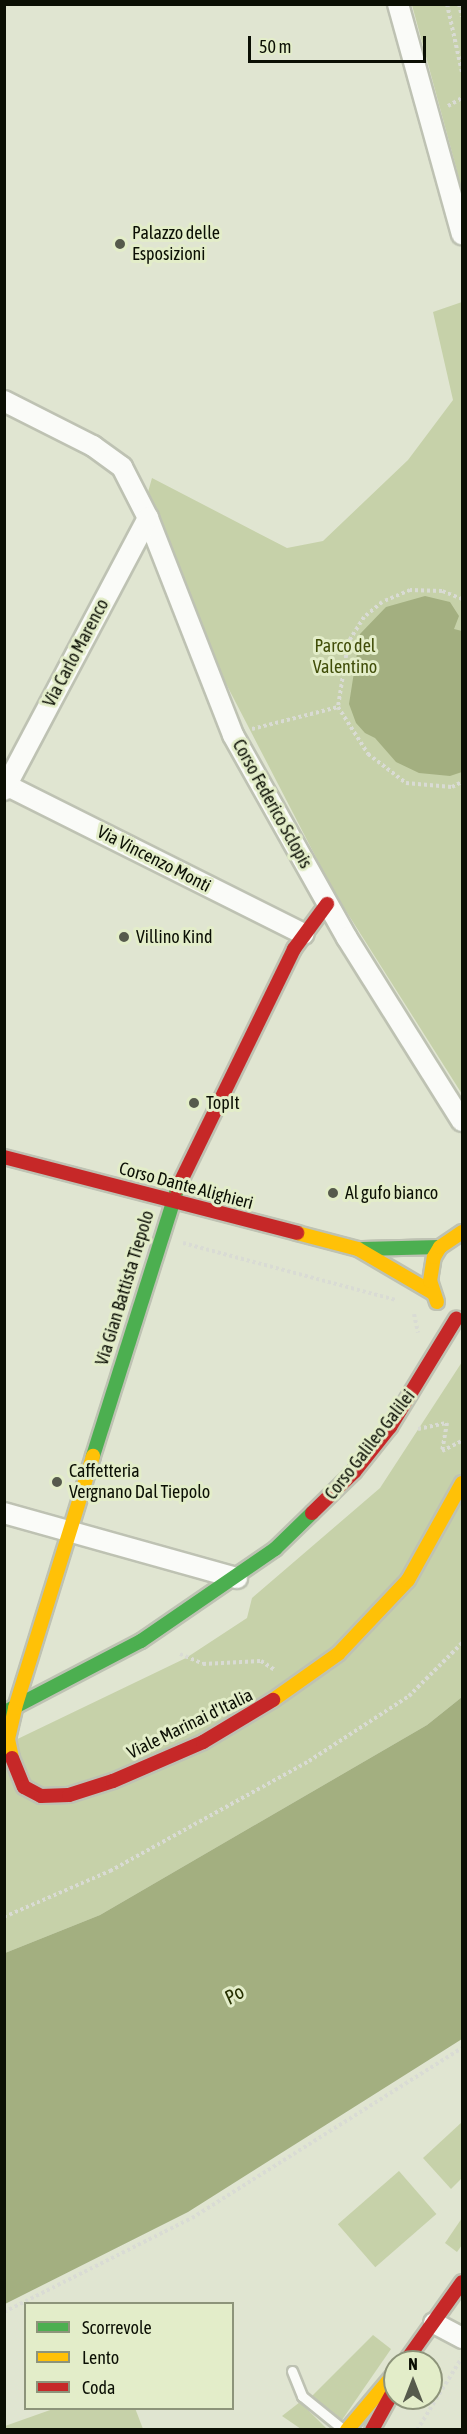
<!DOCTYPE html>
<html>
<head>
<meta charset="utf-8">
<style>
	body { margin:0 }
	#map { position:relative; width:467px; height:2434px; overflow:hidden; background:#e0e5d1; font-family:"Asap Condensed",sans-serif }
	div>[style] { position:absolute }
	.green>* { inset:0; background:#c6d1a9; transform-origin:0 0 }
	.water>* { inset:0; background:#a3af80 }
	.path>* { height:4px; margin-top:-2px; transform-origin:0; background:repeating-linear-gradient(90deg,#d9dbd4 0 3px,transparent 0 6px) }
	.roads { filter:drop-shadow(2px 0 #bec2b3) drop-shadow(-2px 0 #bec2b3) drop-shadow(0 2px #bec2b3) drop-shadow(0 -2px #bec2b3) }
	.lane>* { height:9px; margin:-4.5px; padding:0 4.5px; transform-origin:4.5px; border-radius:4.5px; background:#fafbf8 }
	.street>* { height:20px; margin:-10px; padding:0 10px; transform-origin:10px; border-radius:10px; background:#fafbf8 }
	.fast>* { height:14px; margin:-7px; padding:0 7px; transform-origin:7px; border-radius:7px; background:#4caf50 }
	.slow>* { height:14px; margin:-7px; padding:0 7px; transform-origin:7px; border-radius:7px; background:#ffc107 }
	.jam>* { height:14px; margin:-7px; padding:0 7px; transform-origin:7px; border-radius:7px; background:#c62828 }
	.dots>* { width:16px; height:16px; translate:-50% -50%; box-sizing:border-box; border:3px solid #e3edc9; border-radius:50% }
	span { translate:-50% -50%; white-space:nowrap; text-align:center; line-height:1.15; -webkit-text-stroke:6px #e3edc9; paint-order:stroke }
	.poi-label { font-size:18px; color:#0b0f04 }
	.left { translate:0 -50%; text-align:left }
	.park-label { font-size:18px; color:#404d08 }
	.street-label { font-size:18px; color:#0b0f04 }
	.water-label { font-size:20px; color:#263001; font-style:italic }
	.frame { position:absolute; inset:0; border:6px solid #0b0f04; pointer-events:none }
	.legend { position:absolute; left:24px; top:2302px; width:210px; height:108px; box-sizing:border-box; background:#e3edc9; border:2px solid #8d947a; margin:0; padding:8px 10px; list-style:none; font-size:18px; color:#0b0f04 }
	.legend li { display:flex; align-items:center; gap:12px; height:30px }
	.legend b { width:30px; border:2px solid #8d947a }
	.north { position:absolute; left:383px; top:2350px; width:60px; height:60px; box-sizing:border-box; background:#e3edc9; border:2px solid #8d947a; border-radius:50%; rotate:0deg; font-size:16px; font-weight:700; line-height:24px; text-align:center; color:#0b0f04 }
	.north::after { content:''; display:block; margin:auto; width:21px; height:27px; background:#565a4c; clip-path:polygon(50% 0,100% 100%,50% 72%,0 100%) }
	.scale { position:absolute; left:248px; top:36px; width:178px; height:27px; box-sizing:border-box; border:3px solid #0b0f04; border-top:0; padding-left:8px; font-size:18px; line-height:21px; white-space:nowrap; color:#0b0f04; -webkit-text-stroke:4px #e3edc9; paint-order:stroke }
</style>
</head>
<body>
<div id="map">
	<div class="green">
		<i style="clip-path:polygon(412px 5px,462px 5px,462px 195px,456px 167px)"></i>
		<i style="clip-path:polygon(462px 302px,462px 1094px,334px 892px,221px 674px,146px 499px,152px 478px,287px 548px,323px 541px,408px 460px,453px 400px,433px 312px)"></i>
		<i style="clip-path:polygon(462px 1362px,462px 1697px,427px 1725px,100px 1915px,5px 1953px,5px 1745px,186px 1658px,247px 1618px,252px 1598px,380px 1488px)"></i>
		<i style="clip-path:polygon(462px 2122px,462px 2178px,451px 2189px,423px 2158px)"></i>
		<i style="left:399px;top:2171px;width:57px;height:81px;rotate:49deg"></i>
		<i style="clip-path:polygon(462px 2218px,462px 2245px,457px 2252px,445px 2243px)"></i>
		<i style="clip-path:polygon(373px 2335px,391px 2349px,342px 2420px,312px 2396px)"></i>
		<i style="clip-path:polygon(300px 2402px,327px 2429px,301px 2429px,282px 2416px)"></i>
		<i style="clip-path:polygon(135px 2408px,143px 2429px,5px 2429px,5px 2426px,53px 2409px)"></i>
	</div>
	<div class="water">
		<i style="clip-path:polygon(425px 596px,450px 602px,459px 616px,454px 629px,462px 631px,462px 772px,450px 776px,419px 773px,396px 762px,375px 738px,365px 733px,356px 723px,349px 704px,360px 634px,386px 607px)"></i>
		<i style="clip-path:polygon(462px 1697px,462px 2039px,188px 2212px,5px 2304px,5px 1953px,100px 1915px,427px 1725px)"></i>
	</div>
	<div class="path">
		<i style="left:447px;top:4px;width:70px;rotate:77.6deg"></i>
		<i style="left:459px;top:4px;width:13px;rotate:77deg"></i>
		<i style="left:448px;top:106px;width:16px;rotate:-30deg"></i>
		<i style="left:462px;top:599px;width:22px;rotate:-158deg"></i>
		<i style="left:442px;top:591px;width:32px;rotate:-178deg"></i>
		<i style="left:410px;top:590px;width:30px;rotate:157deg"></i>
		<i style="left:382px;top:602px;width:23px;rotate:140deg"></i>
		<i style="left:364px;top:617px;width:31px;rotate:122deg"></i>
		<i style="left:348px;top:643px;width:65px;rotate:98.9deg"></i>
		<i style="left:338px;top:707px;width:56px;rotate:57.4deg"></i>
		<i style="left:368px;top:754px;width:48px;rotate:37.3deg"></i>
		<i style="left:406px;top:783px;width:46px;rotate:5deg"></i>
		<i style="left:452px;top:787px;width:11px;rotate:-27deg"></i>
		<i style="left:252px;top:729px;width:89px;rotate:-14.3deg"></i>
		<i style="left:183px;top:1243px;width:220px;rotate:15deg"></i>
		<i style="left:414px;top:1314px;width:19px;rotate:78deg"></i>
		<i style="left:418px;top:1429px;width:30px;rotate:-12deg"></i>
		<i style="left:447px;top:1423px;width:28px;rotate:100deg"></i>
		<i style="left:442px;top:1451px;width:22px;rotate:-27deg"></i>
		<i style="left:180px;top:1654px;width:25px;rotate:23deg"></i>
		<i style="left:203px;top:1664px;width:58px;rotate:-3deg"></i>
		<i style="left:261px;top:1661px;width:17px;rotate:33deg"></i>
		<i style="left:4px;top:1917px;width:116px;rotate:-23.5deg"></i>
		<i style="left:110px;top:1871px;width:227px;rotate:-28.9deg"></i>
		<i style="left:309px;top:1761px;width:119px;rotate:-33deg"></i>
		<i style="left:409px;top:1696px;width:75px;rotate:-45deg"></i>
		<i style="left:4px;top:2312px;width:210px;rotate:-26.6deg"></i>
		<i style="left:192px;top:2218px;width:319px;rotate:-32.2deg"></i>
		<i style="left:417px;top:2430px;width:84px;rotate:-58.2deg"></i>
	</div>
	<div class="roads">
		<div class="lane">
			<i style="left:292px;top:2371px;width:27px;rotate:68deg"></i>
			<i style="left:302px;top:2396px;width:54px;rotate:39deg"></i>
		</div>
		<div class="street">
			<i style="left:398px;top:4px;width:239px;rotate:74.5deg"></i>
			<i style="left:4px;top:401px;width:100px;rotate:26.8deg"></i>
			<i style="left:93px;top:446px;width:36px;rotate:36deg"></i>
			<i style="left:122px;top:467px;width:57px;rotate:63deg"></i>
			<i style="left:148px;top:518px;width:233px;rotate:68.6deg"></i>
			<i style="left:233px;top:735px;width:233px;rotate:60.7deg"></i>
			<i style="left:347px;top:938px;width:216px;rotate:57.9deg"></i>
			<i style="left:4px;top:784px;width:335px;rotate:26.6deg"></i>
			<i style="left:4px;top:790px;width:308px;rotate:-62.1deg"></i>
			<i style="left:4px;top:1513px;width:242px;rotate:15.6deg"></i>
			<i style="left:434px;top:2323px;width:32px;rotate:28deg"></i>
		</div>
		<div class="fast">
			<i style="left:363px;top:1249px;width:77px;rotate:-1.5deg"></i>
			<i style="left:93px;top:1456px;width:280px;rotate:-72.5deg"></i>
			<i style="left:5px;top:1712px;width:153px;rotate:-27.6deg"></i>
			<i style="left:141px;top:1641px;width:163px;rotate:-34.5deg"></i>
			<i style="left:275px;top:1549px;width:52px;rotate:-44.2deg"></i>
		</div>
		<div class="slow">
			<i style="left:297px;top:1233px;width:63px;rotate:14.7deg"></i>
			<i style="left:358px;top:1249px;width:87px;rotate:30.4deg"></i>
			<i style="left:437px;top:1302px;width:22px;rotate:-108deg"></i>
			<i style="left:430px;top:1281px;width:24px;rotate:-81deg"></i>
			<i style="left:434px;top:1257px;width:12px;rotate:-59deg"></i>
			<i style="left:440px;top:1247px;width:27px;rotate:-34deg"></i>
			<i style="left:273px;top:1700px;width:80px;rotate:-35.3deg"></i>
			<i style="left:338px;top:1654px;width:102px;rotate:-46.6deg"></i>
			<i style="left:408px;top:1580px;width:111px;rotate:-60.9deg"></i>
			<i style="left:12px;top:1758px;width:19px;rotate:-102deg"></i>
			<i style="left:8px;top:1739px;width:32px;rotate:-77deg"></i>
			<i style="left:15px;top:1708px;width:264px;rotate:-72.8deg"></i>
			<i style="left:347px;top:2430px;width:75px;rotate:-49.9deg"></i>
		</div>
		<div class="jam">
			<i style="left:4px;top:1157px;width:303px;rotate:14.5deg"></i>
			<i style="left:177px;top:1189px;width:267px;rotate:-64deg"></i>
			<i style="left:294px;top:949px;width:56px;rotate:-53.7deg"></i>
			<i style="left:312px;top:1513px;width:59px;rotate:-44.3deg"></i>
			<i style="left:354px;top:1472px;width:58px;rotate:-51.3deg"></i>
			<i style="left:390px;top:1427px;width:127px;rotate:-58.6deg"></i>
			<i style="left:12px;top:1758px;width:31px;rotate:68deg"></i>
			<i style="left:24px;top:1787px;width:19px;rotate:28deg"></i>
			<i style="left:41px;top:1796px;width:28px;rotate:-2deg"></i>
			<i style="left:69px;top:1795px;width:46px;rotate:-17.7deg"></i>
			<i style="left:113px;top:1781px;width:98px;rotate:-23.4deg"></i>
			<i style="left:203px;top:1742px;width:82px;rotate:-31deg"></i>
			<i style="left:405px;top:2362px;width:98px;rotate:-54.5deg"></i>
			<i style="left:372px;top:2430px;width:48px;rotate:-61.3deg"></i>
		</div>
	</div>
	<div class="dots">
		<i style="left:120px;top:244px;background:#565a4c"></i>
		<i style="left:124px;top:937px;background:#565a4c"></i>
		<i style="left:194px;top:1103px;background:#565a4c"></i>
		<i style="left:333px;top:1193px;background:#565a4c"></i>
		<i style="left:57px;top:1482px;background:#565a4c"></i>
	</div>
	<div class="poi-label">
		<span class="left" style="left:132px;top:244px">Palazzo delle<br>Esposizioni</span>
		<span class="left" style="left:136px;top:937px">Villino Kind</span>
		<span class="left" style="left:206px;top:1103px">TopIt</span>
		<span class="left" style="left:345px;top:1193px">Al gufo bianco</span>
		<span class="left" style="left:69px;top:1482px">Caffetteria<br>Vergnano Dal Tiepolo</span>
	</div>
	<div class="park-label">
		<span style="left:345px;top:657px">Parco del<br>Valentino</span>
	</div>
	<div class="street-label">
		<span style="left:76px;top:653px;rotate:-62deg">Via Carlo Marenco</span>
		<span style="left:272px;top:804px;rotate:61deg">Corso Federico Sclopis</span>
		<span style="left:154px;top:859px;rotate:27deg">Via Vincenzo Monti</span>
		<span style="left:186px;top:1186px;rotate:15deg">Corso Dante Alighieri</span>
		<span style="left:125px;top:1288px;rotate:-73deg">Via Gian Battista Tiepolo</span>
		<span style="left:370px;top:1445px;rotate:-52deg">Corso Galileo Galilei</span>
		<span style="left:190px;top:1724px;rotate:-26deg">Viale Marinai d'Italia</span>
	</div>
	<div class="water-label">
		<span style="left:234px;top:1994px;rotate:-30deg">Po</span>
	</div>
	<div class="frame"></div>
	<ul class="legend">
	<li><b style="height:8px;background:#4caf50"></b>Scorrevole</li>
	<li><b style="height:8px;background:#ffc107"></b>Lento</li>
	<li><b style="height:8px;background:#c62828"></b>Coda</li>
	</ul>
	<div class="north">N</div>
	<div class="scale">50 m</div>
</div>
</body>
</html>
